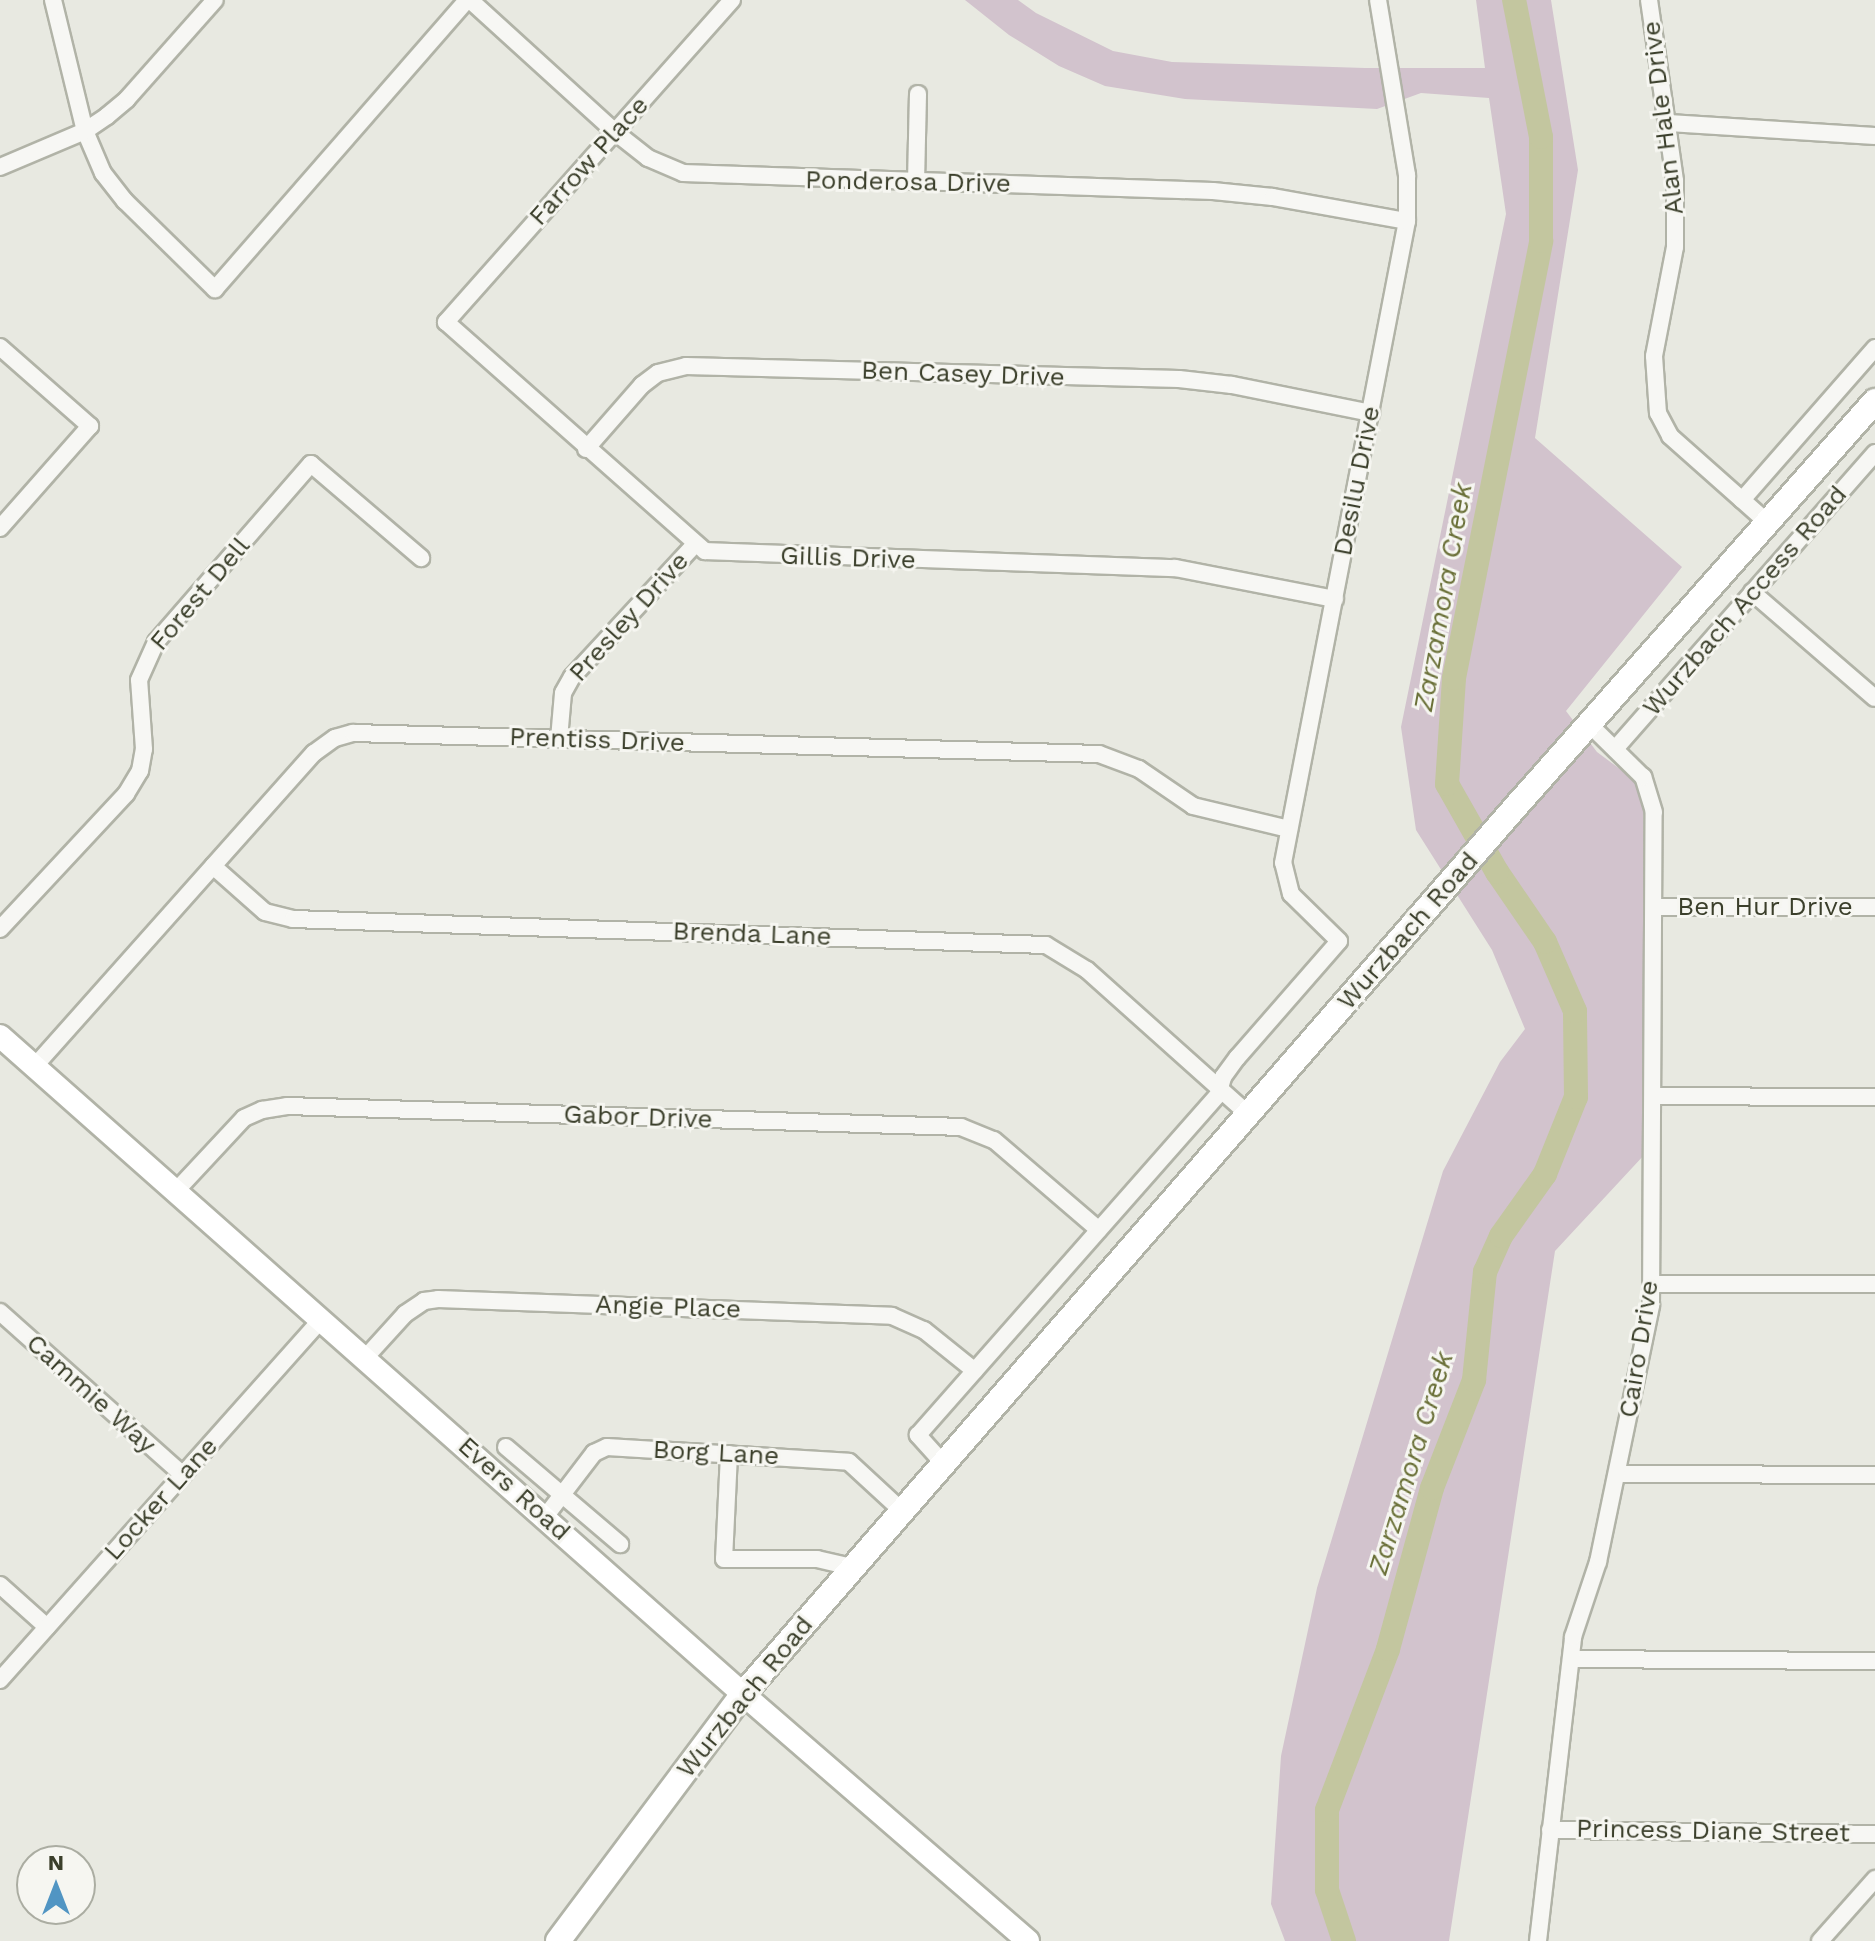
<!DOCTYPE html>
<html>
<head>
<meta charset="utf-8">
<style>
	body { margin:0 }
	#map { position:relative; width:1875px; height:1941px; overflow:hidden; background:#e8e9e1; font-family:"Work Sans",sans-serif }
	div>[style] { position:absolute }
	.green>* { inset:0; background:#d2c3cd }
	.river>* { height:24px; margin:-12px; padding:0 12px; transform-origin:12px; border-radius:12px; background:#c3c69f }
	.roads { filter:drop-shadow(2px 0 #b1b3a7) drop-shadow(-2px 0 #b1b3a7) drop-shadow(0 2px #b1b3a7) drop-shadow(0 -2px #b1b3a7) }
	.minor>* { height:16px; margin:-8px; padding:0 8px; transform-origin:8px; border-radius:8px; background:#f7f7f4 }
	.secondary>* { height:22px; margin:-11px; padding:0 11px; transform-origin:11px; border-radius:11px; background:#fff }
	.primary>* { height:24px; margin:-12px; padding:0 12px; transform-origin:12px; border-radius:12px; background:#fff }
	span { translate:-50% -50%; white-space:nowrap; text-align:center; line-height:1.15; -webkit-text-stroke:6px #f6f6f1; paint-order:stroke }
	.street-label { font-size:26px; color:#3b3f2b }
	.water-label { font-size:28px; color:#6a7038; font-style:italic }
	.north { position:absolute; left:16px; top:1845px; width:80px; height:80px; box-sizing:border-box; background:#f6f6f1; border:2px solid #abada2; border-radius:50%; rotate:0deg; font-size:22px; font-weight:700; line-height:32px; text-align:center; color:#3b3f2b }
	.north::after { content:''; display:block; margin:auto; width:28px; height:36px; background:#5195c3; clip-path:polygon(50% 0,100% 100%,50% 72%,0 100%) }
</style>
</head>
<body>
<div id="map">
	<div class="green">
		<i style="clip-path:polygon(965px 0,1018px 0,1036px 13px,1113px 51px,1172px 62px,1365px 68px,1485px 68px,1476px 0,1551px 0,1578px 170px,1535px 438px,1682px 567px,1566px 711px,1597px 752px,1632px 778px,1643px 803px,1645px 1154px,1555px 1251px,1449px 1941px,1285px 1941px,1271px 1904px,1281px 1756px,1317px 1588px,1443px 1171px,1500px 1062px,1525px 1029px,1492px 950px,1416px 830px,1401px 727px,1506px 214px,1489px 98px,1421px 93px,1377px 109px,1185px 99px,1105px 86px,1059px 66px,1009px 35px)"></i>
	</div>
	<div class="river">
		<i style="left:1344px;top:1941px;width:54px;rotate:-108.4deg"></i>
		<i style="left:1327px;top:1890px;width:80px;rotate:-90deg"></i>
		<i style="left:1327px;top:1810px;width:172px;rotate:-69.2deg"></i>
		<i style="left:1388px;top:1649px;width:167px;rotate:-74.7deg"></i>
		<i style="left:1432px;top:1488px;width:116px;rotate:-68.7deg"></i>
		<i style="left:1474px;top:1380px;width:109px;rotate:-84.2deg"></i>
		<i style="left:1485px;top:1272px;width:39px;rotate:-66deg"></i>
		<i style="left:1501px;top:1236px;width:76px;rotate:-54.6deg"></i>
		<i style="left:1545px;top:1174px;width:83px;rotate:-68.1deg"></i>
		<i style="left:1576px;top:1097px;width:86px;rotate:-90.7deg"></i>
		<i style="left:1575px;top:1011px;width:75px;rotate:-113.5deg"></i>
		<i style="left:1545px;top:942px;width:85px;rotate:-124.4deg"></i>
		<i style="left:1497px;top:872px;width:101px;rotate:-119.6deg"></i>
		<i style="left:1447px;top:784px;width:106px;rotate:-86.2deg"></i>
		<i style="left:1454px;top:678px;width:446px;rotate:-78.7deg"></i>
		<i style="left:1541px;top:241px;width:104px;rotate:-90deg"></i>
		<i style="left:1541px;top:137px;width:140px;rotate:-101.1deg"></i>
	</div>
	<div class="roads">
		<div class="minor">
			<i style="left:53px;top:0;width:135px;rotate:76.3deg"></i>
			<i style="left:85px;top:131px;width:46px;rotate:66.8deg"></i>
			<i style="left:103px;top:173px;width:36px;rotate:52deg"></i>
			<i style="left:125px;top:201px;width:126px;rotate:44.4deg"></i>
			<i style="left:215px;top:289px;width:383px;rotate:-48.9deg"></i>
			<i style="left:470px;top:0;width:196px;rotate:42.3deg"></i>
			<i style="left:615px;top:132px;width:42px;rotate:38.2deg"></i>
			<i style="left:648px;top:158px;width:38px;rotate:23deg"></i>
			<i style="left:683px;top:173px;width:530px;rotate:1.95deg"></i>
			<i style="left:1213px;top:191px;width:60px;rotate:5.7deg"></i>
			<i style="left:1273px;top:197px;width:136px;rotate:10.2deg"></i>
			<i style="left:732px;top:0;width:431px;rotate:131.6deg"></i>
			<i style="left:446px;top:322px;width:346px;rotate:41.5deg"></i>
			<i style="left:705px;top:551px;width:470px;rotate:2.1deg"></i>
			<i style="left:1175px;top:568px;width:163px;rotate:11deg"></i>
			<i style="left:1649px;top:0;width:183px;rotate:81.8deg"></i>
			<i style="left:1675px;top:181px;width:66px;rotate:90deg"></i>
			<i style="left:1675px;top:247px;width:111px;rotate:100.9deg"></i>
			<i style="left:1654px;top:356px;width:57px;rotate:86deg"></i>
			<i style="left:1658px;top:413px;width:26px;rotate:62deg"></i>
			<i style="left:1670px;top:436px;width:130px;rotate:41.6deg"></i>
			<i style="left:1669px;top:123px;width:206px;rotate:3.6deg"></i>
			<i style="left:0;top:167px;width:92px;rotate:-23deg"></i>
			<i style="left:85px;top:131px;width:27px;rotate:-34deg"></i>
			<i style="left:107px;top:116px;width:26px;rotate:-40deg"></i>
			<i style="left:127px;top:99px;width:132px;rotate:-48.4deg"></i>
			<i style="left:916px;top:182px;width:88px;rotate:-88.7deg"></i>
			<i style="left:0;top:347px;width:120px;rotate:41.3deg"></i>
			<i style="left:90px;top:426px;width:136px;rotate:131.4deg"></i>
			<i style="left:586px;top:449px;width:85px;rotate:-48.8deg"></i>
			<i style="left:642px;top:385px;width:20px;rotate:-37deg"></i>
			<i style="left:658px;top:373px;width:29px;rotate:-14deg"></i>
			<i style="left:686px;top:366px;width:493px;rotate:1.5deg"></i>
			<i style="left:1179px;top:379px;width:53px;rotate:6.5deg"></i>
			<i style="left:1232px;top:385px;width:142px;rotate:11.4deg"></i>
			<i style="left:1742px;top:500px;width:202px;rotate:-48.8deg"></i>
			<i style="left:1752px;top:592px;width:162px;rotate:40.8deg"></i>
			<i style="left:559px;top:739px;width:46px;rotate:-85deg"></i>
			<i style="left:563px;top:693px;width:18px;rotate:-61deg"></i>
			<i style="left:572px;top:677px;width:181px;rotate:-47.2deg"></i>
			<i style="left:1615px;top:749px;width:394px;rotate:-48.7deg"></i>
			<i style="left:213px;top:866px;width:69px;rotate:41.5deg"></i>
			<i style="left:265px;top:912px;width:29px;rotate:14deg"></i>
			<i style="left:293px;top:919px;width:753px;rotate:1.98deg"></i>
			<i style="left:1046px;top:945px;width:48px;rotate:31.4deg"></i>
			<i style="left:1087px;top:970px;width:216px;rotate:41.8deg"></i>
			<i style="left:1655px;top:907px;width:220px"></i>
			<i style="left:0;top:929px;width:185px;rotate:-47deg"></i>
			<i style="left:126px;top:794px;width:27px;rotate:-59deg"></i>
			<i style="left:140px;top:771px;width:22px;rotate:-80deg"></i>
			<i style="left:144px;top:749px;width:69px;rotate:-94.1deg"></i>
			<i style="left:139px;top:680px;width:42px;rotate:-65.9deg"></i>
			<i style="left:156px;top:642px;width:236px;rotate:-49deg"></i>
			<i style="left:311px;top:464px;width:145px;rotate:40.5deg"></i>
			<i style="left:34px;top:1067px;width:421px;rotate:-48.3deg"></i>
			<i style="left:314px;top:753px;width:26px;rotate:-36deg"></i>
			<i style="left:335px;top:738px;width:19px;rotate:-16deg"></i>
			<i style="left:353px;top:733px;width:746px;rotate:1.61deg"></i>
			<i style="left:1099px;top:754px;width:43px;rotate:20.6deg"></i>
			<i style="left:1139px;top:769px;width:65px;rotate:34.4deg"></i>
			<i style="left:1193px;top:806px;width:99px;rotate:13.5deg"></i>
			<i style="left:1653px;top:1096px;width:222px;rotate:0.3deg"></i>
			<i style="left:175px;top:1192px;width:101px;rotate:-47deg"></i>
			<i style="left:244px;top:1118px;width:20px;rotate:-24deg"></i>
			<i style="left:262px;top:1110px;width:25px;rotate:-9deg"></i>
			<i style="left:287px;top:1106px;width:674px;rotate:1.78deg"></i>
			<i style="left:961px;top:1127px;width:35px;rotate:22deg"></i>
			<i style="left:994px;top:1140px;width:138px;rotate:40.6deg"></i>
			<i style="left:1651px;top:1284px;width:224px"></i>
			<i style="left:0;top:1312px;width:245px;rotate:41.7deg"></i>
			<i style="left:366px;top:1357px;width:58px;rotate:-47.8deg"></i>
			<i style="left:405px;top:1314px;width:23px;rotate:-34deg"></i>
			<i style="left:424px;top:1301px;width:14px;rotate:-8deg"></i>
			<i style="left:438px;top:1299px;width:454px;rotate:2.1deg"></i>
			<i style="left:892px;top:1316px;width:35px;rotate:24deg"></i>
			<i style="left:924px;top:1330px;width:65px;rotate:38.8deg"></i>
			<i style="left:506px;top:1447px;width:150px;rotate:40.4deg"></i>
			<i style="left:729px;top:1454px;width:105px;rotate:92.7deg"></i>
			<i style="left:724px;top:1559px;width:93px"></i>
			<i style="left:817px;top:1559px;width:36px;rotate:13deg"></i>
			<i style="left:943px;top:1463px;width:38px;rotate:-132deg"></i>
			<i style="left:918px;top:1435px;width:453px;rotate:-48.6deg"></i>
			<i style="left:1218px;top:1095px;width:19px;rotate:-74deg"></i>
			<i style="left:1223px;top:1077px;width:24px;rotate:-54deg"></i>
			<i style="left:1237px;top:1058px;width:155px;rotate:-48.9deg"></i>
			<i style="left:1339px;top:941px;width:67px;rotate:-135.6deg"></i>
			<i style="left:1291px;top:894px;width:32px;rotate:-104deg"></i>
			<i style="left:1283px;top:863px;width:654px;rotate:-79.07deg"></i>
			<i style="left:1407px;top:221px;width:46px;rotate:-90deg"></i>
			<i style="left:1407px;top:175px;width:177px;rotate:-99.4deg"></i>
			<i style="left:1617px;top:1474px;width:258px;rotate:0.2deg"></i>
			<i style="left:545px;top:1517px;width:81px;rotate:-52.6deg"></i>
			<i style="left:594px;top:1453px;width:14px;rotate:-25deg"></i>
			<i style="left:607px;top:1447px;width:242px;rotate:3.5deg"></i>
			<i style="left:849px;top:1462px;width:71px;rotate:42.7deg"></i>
			<i style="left:0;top:1585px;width:63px;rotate:41.8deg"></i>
			<i style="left:1571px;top:1659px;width:304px;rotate:0.4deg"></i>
			<i style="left:0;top:1680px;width:484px;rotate:-48.3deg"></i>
			<i style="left:1550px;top:1830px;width:325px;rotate:0.7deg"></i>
			<i style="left:1538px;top:1941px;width:306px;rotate:-83.4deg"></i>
			<i style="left:1573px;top:1637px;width:79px;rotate:-71.6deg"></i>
			<i style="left:1598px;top:1562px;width:262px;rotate:-78.3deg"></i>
			<i style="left:1651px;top:1305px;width:493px;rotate:-89.7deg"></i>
			<i style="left:1654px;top:812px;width:37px;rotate:-107deg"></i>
			<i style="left:1643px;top:777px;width:76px;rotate:-135.5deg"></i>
			<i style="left:1820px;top:1941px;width:83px;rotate:-48.4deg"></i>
		</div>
		<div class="secondary">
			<i style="left:0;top:1036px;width:992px;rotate:41.53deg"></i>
			<i style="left:743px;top:1694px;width:377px;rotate:40.9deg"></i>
		</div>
		<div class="primary">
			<i style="left:558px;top:1941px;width:309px;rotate:-53.2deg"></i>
			<i style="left:743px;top:1694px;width:1182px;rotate:-48.95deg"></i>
			<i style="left:1519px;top:803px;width:537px;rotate:-48.47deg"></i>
		</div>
	</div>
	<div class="street-label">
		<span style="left:1663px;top:118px;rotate:-97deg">Alan Hale Drive</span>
		<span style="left:589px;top:161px;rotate:-48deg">Farrow Place</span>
		<span style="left:908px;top:182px;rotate:1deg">Ponderosa Drive</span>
		<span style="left:963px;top:374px;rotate:2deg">Ben Casey Drive</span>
		<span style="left:1357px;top:481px;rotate:-79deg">Desilu Drive</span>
		<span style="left:848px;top:558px;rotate:2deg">Gillis Drive</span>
		<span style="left:200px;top:594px;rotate:-50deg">Forest Dell</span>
		<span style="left:1745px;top:601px;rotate:-49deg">Wurzbach Access Road</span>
		<span style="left:629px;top:617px;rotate:-48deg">Presley Drive</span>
		<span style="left:597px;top:740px;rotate:2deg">Prentiss Drive</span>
		<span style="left:1765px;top:907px">Ben Hur Drive</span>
		<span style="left:1408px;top:931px;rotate:-49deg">Wurzbach Road</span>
		<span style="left:752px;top:934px;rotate:2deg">Brenda Lane</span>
		<span style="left:638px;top:1117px;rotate:2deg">Gabor Drive</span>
		<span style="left:668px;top:1307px;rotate:2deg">Angie Place</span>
		<span style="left:1639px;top:1349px;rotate:-81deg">Cairo Drive</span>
		<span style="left:91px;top:1394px;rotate:42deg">Cammie Way</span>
		<span style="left:716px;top:1453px;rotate:3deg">Borg Lane</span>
		<span style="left:514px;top:1489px;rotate:42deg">Evers Road</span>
		<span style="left:161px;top:1499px;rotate:-48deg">Locker Lane</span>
		<span style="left:745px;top:1697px;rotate:-51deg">Wurzbach Road</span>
		<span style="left:1713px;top:1831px;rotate:1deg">Princess Diane Street</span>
	</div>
	<div class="water-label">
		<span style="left:1443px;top:597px;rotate:-80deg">Zarzamora Creek</span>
		<span style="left:1411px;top:1463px;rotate:-73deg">Zarzamora Creek</span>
	</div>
	<div class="north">N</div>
</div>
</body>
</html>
